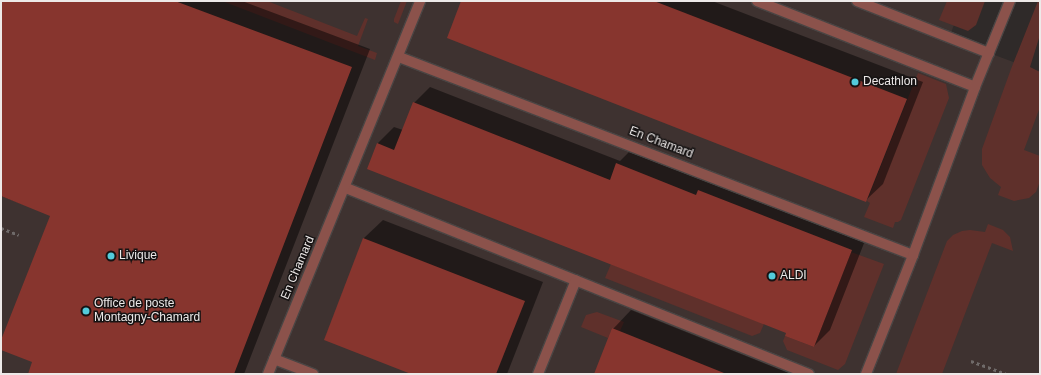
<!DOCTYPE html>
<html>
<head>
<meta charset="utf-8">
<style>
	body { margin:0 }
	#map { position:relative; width:1041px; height:375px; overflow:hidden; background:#2f2a29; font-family:Arial,sans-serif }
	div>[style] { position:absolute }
	.built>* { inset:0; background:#3e3230 }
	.green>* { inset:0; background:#5f302b }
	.shadow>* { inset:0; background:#0007 }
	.building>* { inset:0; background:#87352e }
	.path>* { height:2.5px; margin-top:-1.25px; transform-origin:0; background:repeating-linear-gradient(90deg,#6f6a69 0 3px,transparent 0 6px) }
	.roads { filter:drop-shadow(1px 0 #4a4544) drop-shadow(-1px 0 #4a4544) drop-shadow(0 1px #4a4544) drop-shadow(0 -1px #4a4544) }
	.service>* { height:10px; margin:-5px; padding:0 5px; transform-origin:5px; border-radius:5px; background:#8b524b }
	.minor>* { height:10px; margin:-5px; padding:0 5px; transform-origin:5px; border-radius:5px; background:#8b524b }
	.dots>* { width:11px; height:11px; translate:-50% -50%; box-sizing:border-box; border:2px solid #161313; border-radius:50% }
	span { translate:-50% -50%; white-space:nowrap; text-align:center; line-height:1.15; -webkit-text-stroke:3px #161313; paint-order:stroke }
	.poi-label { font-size:12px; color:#ede9e8 }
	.left { translate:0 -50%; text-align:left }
	.street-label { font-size:12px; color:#ede9e8 }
	.frame { position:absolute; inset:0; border:2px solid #ede9e8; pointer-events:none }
</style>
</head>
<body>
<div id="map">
	<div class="built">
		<i style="clip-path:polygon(1px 1px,963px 1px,949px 38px,1040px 72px,1040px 374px,1px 374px)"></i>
	</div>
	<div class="green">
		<i style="clip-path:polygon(222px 1px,267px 1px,357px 36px,365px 18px,368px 19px,358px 46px,377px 53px,375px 60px)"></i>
		<i style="clip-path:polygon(401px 1px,407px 1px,398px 24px,394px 22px,394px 19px)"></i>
		<i style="clip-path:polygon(947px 1px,985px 1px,976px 25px,968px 31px,939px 20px)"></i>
		<i style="clip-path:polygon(1038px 1px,1040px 1px,1040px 35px,1030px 67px,1040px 72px,1040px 107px,1024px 150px,1040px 156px,1040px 181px,1036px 192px,1029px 198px,1014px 201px,998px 195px,1001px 187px,990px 178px,982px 165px,982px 149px,1011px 69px)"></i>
		<i style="clip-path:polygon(918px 73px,946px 84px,949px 98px,901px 220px,898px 222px,895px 222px,893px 228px,864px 217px,870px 203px,867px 201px)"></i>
		<i style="clip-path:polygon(988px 224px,1003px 230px,1010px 237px,1013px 251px,992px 243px,942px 374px,896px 374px,947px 241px,953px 235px,962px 231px,970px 230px,985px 232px)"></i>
		<i style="clip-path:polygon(851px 252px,884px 264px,845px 364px,838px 370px,787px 350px,783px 341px,785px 336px,814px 347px)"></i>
		<i style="clip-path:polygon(611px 264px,764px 324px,760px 333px,752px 336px,605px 278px)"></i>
		<i style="clip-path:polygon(597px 312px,624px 322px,620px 331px,612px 328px,608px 338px,581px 327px,586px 315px)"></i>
	</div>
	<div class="shadow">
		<i style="clip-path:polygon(1px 1px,242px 1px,370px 49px,244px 374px,29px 374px,34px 362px,1px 349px,1px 343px,51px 215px,1px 196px)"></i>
		<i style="clip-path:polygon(462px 1px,712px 1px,923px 82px,883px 184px,866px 200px)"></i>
		<i style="clip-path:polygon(430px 87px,620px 161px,634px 147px,868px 233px,830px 330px,814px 346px,788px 332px,369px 168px,378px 143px,394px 127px,403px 130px,414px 103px)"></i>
		<i style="clip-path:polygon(383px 220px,543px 282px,507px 374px,414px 374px,325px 339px,364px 238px)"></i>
		<i style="clip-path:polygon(631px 310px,791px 374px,595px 374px,613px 329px)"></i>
	</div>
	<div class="building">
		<i style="clip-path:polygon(1px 1px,175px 1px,352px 67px,234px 374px,28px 374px,32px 362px,1px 350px,1px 340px,50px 216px,1px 196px)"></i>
		<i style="clip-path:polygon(461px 1px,654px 1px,907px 99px,866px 202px,447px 38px)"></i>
		<i style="clip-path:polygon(413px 102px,610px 180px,616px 163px,696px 195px,698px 190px,852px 250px,814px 347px,785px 336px,786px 333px,367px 169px,377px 143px,394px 150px)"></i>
		<i style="clip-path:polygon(363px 238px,525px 301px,496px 374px,411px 374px,324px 340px)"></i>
		<i style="clip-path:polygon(612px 328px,724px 373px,724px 374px,594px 374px)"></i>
	</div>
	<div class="path">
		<i style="left:1px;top:228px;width:19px;rotate:21deg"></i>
		<i style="left:971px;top:361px;width:37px;rotate:20deg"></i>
	</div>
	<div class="roads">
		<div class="service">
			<i style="left:757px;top:1px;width:234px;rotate:21.5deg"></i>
			<i style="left:857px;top:1px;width:142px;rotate:21.5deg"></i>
			<i style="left:399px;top:57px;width:551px;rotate:21.07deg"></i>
			<i style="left:346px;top:188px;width:499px;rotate:21.9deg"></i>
			<i style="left:274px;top:359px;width:42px;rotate:21deg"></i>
			<i style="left:268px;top:374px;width:403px;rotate:-67.8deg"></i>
			<i style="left:538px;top:374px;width:101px;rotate:-68deg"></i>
		</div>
		<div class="minor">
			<i style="left:866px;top:374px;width:128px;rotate:-68.4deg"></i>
			<i style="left:913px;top:255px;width:179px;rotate:-69.7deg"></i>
			<i style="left:975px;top:87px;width:93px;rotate:-67.9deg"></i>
		</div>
	</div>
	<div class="dots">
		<i style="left:855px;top:82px;background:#53cbdb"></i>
		<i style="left:111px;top:256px;background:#53cbdb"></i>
		<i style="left:772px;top:276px;background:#53cbdb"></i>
		<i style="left:86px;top:311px;background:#53cbdb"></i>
	</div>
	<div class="poi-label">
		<span class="left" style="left:863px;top:82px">Decathlon</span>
		<span class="left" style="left:119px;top:256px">Livique</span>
		<span class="left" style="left:780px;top:276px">ALDI</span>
		<span class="left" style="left:94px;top:311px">Office de poste<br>Montagny-Chamard</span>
	</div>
	<div class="street-label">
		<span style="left:661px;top:143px;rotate:21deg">En Chamard</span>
		<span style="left:298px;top:268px;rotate:-67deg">En Chamard</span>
	</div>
	<div class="frame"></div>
</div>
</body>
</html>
